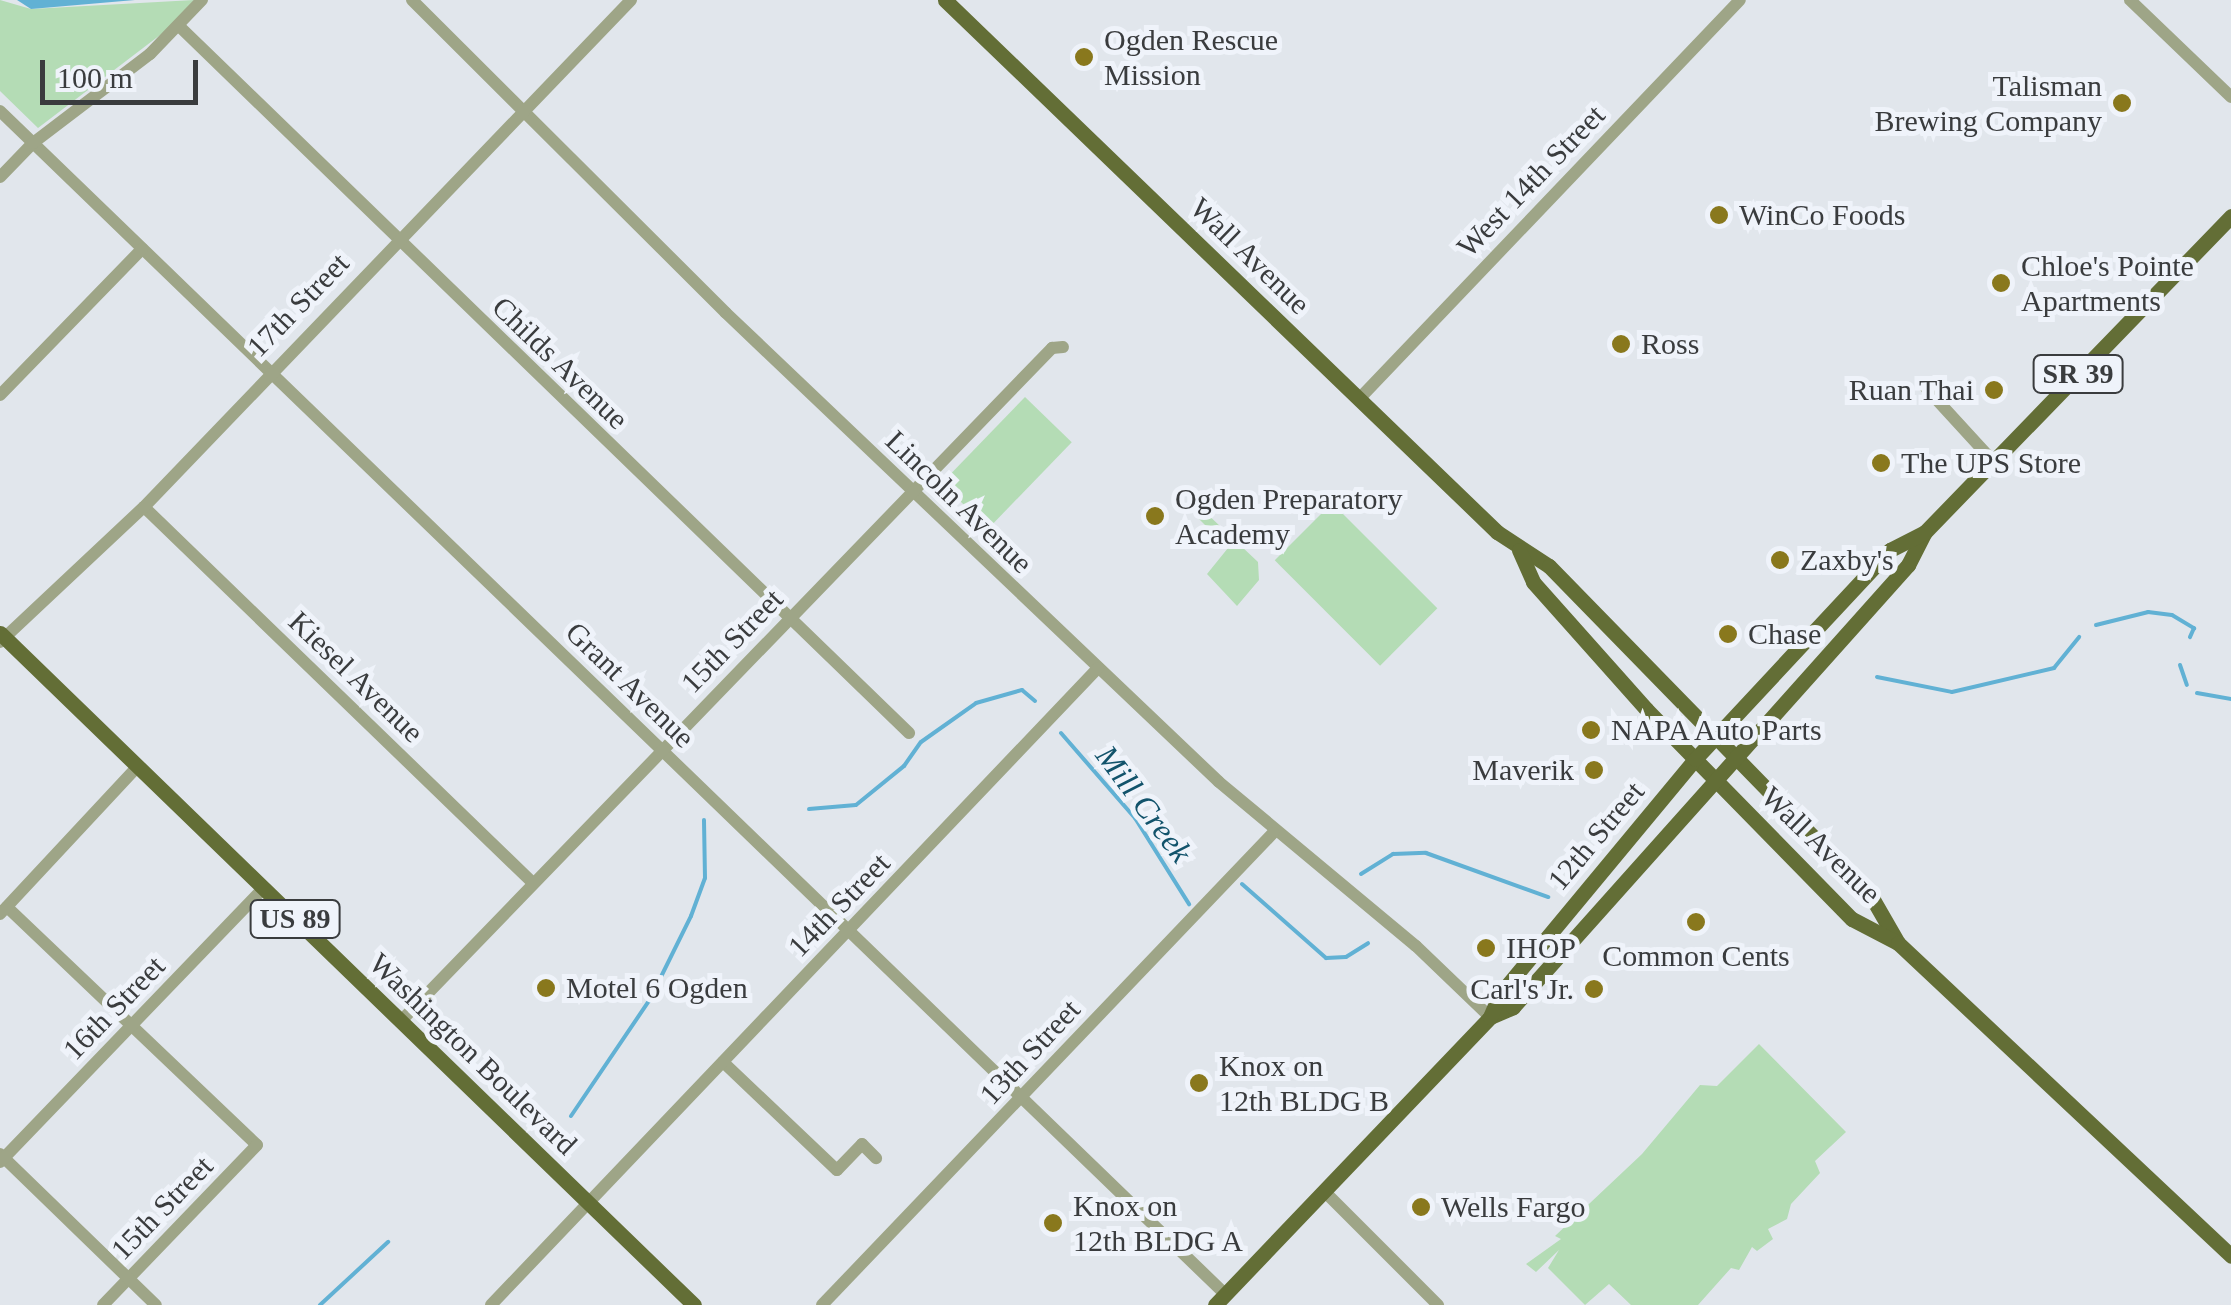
<!DOCTYPE html>
<html>
<head>
<meta charset="utf-8">
<style>
	body { margin:0 }
	#map { position:relative; width:2231px; height:1305px; overflow:hidden; background:#e1e6ec; font-family:Georgia,serif }
	div>[style] { position:absolute }
	.green>* { inset:0; background:#b4dcb5; transform-origin:0 0 }
	.water>* { inset:0; background:#61b1d4 }
	.stream>* { height:4px; margin:-2px; padding:0 2px; transform-origin:2px; border-radius:2px; background:#61b1d4 }
	.minor>* { height:12px; margin:-6px; padding:0 6px; transform-origin:6px; border-radius:6px; background:#9ea587 }
	.major>* { height:15px; margin:-7.5px; padding:0 7.5px; transform-origin:7.5px; border-radius:7.5px; background:#636e36 }
	.dots>* { width:28px; height:28px; translate:-50% -50%; box-sizing:border-box; border:5px solid #eff3fa; border-radius:50% }
	span { translate:-50% -50%; white-space:nowrap; text-align:center; line-height:1.15; -webkit-text-stroke:10px #eff3fa; paint-order:stroke }
	.shield-label span { padding:2px 8px; background:#eff3fa; border:2px solid; border-radius:8px; -webkit-text-stroke-width:0 }
	.shield-label { font-size:28px; color:#3a3c3e; font-weight:700 }
	.poi-label { font-size:30px; color:#3a3c3e }
	.left { translate:0 -50%; text-align:left }
	.right { translate:-100% -50%; text-align:right }
	.street-label { font-size:30px; color:#3a3c3e }
	.water-label { font-size:32px; color:#12536b; font-style:italic }
	.scale { position:absolute; left:40px; top:60px; width:158px; height:45px; box-sizing:border-box; border:5px solid #3a3c3e; border-top:0; padding-left:12px; font-size:30px; line-height:35px; white-space:nowrap; color:#3a3c3e; -webkit-text-stroke:8px #eff3fa; paint-order:stroke }
</style>
</head>
<body>
<div id="map">
	<div class="green">
		<i style="clip-path:polygon(0 0,31px 9px,194px 0,168px 29px,38px 128px,0 91px)"></i>
		<i style="left:1025px;top:397px;width:65px;height:120px;rotate:44deg"></i>
		<i style="left:1332px;top:503px;width:149px;height:81px;rotate:45deg"></i>
		<i style="clip-path:polygon(1203px 510px,1258px 562px,1259px 580px,1237px 606px,1207px 574px,1228px 548px,1197px 517px)"></i>
		<i style="clip-path:polygon(1759px 1044px,1846px 1132px,1815px 1161px,1820px 1173px,1791px 1204px,1787px 1219px,1768px 1229px,1773px 1239px,1757px 1251px,1752px 1247px,1739px 1270px,1731px 1268px,1698px 1305px,1631px 1305px,1609px 1284px,1585px 1305px,1548px 1268px,1559px 1250px,1536px 1272px,1526px 1264px,1561px 1239px,1555px 1236px,1642px 1154px,1700px 1085px,1717px 1086px)"></i>
	</div>
	<div class="water">
		<i style="clip-path:polygon(17px 0,135px 0,31px 9px)"></i>
	</div>
	<div class="stream">
		<i style="left:2096px;top:625px;width:54px;rotate:-14deg"></i>
		<i style="left:2148px;top:612px;width:24px;rotate:7deg"></i>
		<i style="left:2172px;top:615px;width:26px;rotate:31deg"></i>
		<i style="left:2194px;top:628px;width:10px;rotate:114deg"></i>
		<i style="left:2180px;top:665px;width:21px;rotate:71deg"></i>
		<i style="left:1877px;top:677px;width:76px;rotate:11.3deg"></i>
		<i style="left:1952px;top:692px;width:105px;rotate:-13.2deg"></i>
		<i style="left:2054px;top:668px;width:40px;rotate:-51deg"></i>
		<i style="left:2197px;top:693px;width:35px;rotate:10deg"></i>
		<i style="left:1061px;top:733px;width:113px;rotate:49deg"></i>
		<i style="left:1135px;top:818px;width:102px;rotate:57.9deg"></i>
		<i style="left:809px;top:809px;width:47px;rotate:-4.9deg"></i>
		<i style="left:856px;top:805px;width:62px;rotate:-39.1deg"></i>
		<i style="left:904px;top:766px;width:29px;rotate:-55deg"></i>
		<i style="left:921px;top:742px;width:67px;rotate:-35.3deg"></i>
		<i style="left:976px;top:703px;width:48px;rotate:-15.8deg"></i>
		<i style="left:1022px;top:690px;width:17px;rotate:40deg"></i>
		<i style="left:1361px;top:874px;width:38px;rotate:-32deg"></i>
		<i style="left:1393px;top:854px;width:33px;rotate:-2deg"></i>
		<i style="left:1426px;top:853px;width:130px;rotate:19.8deg"></i>
		<i style="left:1242px;top:884px;width:112px;rotate:41.4deg"></i>
		<i style="left:1326px;top:958px;width:20px;rotate:-3deg"></i>
		<i style="left:1346px;top:957px;width:26px;rotate:-32deg"></i>
		<i style="left:571px;top:1116px;width:139px;rotate:-55.9deg"></i>
		<i style="left:649px;top:1001px;width:95px;rotate:-63.7deg"></i>
		<i style="left:691px;top:916px;width:40px;rotate:-69.8deg"></i>
		<i style="left:705px;top:878px;width:58px;rotate:-91deg"></i>
		<i style="left:320px;top:1305px;width:93px;rotate:-42.8deg"></i>
	</div>
	<div class="minor">
		<i style="left:412px;top:0;width:443px;rotate:44.9deg"></i>
		<i style="left:726px;top:313px;width:680px;rotate:43.57deg"></i>
		<i style="left:1219px;top:782px;width:256px;rotate:39.8deg"></i>
		<i style="left:1416px;top:946px;width:103px;rotate:43.8deg"></i>
		<i style="left:2130px;top:0;width:140px;rotate:43.8deg"></i>
		<i style="left:180px;top:27px;width:1015px;rotate:44.08deg"></i>
		<i style="left:0;top:111px;width:1704px;rotate:44deg"></i>
		<i style="left:0;top:177px;width:47px;rotate:-45.9deg"></i>
		<i style="left:33px;top:143px;width:147px;rotate:-37.3deg"></i>
		<i style="left:150px;top:54px;width:75px;rotate:-46.1deg"></i>
		<i style="left:1926px;top:388px;width:99px;rotate:47.5deg"></i>
		<i style="left:0;top:395px;width:204px;rotate:-45.8deg"></i>
		<i style="left:1360px;top:398px;width:550px;rotate:-46.33deg"></i>
		<i style="left:144px;top:507px;width:541px;rotate:44.03deg"></i>
		<i style="left:0;top:642px;width:197px;rotate:-43.2deg"></i>
		<i style="left:144px;top:507px;width:703px;rotate:-46.15deg"></i>
		<i style="left:7px;top:907px;width:345px;rotate:43.6deg"></i>
		<i style="left:257px;top:1145px;width:222px;rotate:133.9deg"></i>
		<i style="left:0;top:914px;width:202px;rotate:-47deg"></i>
		<i style="left:400px;top:1022px;width:938px;rotate:-45.95deg"></i>
		<i style="left:1052px;top:348px;width:11px;rotate:-5deg"></i>
		<i style="left:723px;top:1062px;width:157px;rotate:43.5deg"></i>
		<i style="left:837px;top:1170px;width:36px;rotate:-46deg"></i>
		<i style="left:862px;top:1144px;width:20px;rotate:45deg"></i>
		<i style="left:0;top:1154px;width:217px;rotate:44.1deg"></i>
		<i style="left:0;top:1162px;width:380px;rotate:-46.1deg"></i>
		<i style="left:1325px;top:1192px;width:160px;rotate:45deg"></i>
		<i style="left:491px;top:1305px;width:880px;rotate:-46.38deg"></i>
		<i style="left:822px;top:1305px;width:653px;rotate:-46.3deg"></i>
	</div>
	<div class="major">
		<i style="left:945px;top:0;width:767px;rotate:43.94deg"></i>
		<i style="left:1497px;top:532px;width:62px;rotate:33.2deg"></i>
		<i style="left:1549px;top:566px;width:461px;rotate:45.7deg"></i>
		<i style="left:1871px;top:896px;width:54px;rotate:60.1deg"></i>
		<i style="left:1519px;top:550px;width:35px;rotate:66deg"></i>
		<i style="left:1533px;top:582px;width:170px;rotate:48.3deg"></i>
		<i style="left:1646px;top:709px;width:294px;rotate:45.6deg"></i>
		<i style="left:1852px;top:919px;width:52px;rotate:27.6deg"></i>
		<i style="left:1898px;top:943px;width:457px;rotate:43.2deg"></i>
		<i style="left:0;top:633px;width:966px;rotate:44.08deg"></i>
		<i style="left:1490px;top:1017px;width:25px;rotate:-23deg"></i>
		<i style="left:1513px;top:1007px;width:593px;rotate:-48.21deg"></i>
		<i style="left:1908px;top:565px;width:37px;rotate:-63deg"></i>
		<i style="left:1925px;top:532px;width:440px;rotate:-45.9deg"></i>
		<i style="left:1215px;top:1305px;width:398px;rotate:-46.3deg"></i>
		<i style="left:1490px;top:1017px;width:25px;rotate:-67deg"></i>
		<i style="left:1500px;top:994px;width:305px;rotate:-50.3deg"></i>
		<i style="left:1695px;top:759px;width:286px;rotate:-47deg"></i>
		<i style="left:1890px;top:550px;width:39px;rotate:-27deg"></i>
	</div>
	<div class="dots">
		<i style="left:1084px;top:57px;background:#89781d"></i>
		<i style="left:2122px;top:103px;background:#89781d"></i>
		<i style="left:1719px;top:215px;background:#89781d"></i>
		<i style="left:2001px;top:283px;background:#89781d"></i>
		<i style="left:1621px;top:344px;background:#89781d"></i>
		<i style="left:1994px;top:390px;background:#89781d"></i>
		<i style="left:1881px;top:463px;background:#89781d"></i>
		<i style="left:1155px;top:516px;background:#89781d"></i>
		<i style="left:1780px;top:560px;background:#89781d"></i>
		<i style="left:1728px;top:634px;background:#89781d"></i>
		<i style="left:1591px;top:730px;background:#89781d"></i>
		<i style="left:1594px;top:770px;background:#89781d"></i>
		<i style="left:1696px;top:922px;background:#89781d"></i>
		<i style="left:1486px;top:948px;background:#89781d"></i>
		<i style="left:546px;top:988px;background:#89781d"></i>
		<i style="left:1594px;top:989px;background:#89781d"></i>
		<i style="left:1199px;top:1083px;background:#89781d"></i>
		<i style="left:1421px;top:1207px;background:#89781d"></i>
		<i style="left:1053px;top:1223px;background:#89781d"></i>
	</div>
	<div class="shield-label">
		<span style="left:2078px;top:374px">SR 39</span>
		<span style="left:295px;top:919px">US 89</span>
	</div>
	<div class="poi-label">
		<span class="left" style="left:1104px;top:57px">Ogden Rescue<br>Mission</span>
		<span class="right" style="left:2102px;top:103px">Talisman<br>Brewing Company</span>
		<span class="left" style="left:1739px;top:215px">WinCo Foods</span>
		<span class="left" style="left:2021px;top:283px">Chloe's Pointe<br>Apartments</span>
		<span class="left" style="left:1641px;top:344px">Ross</span>
		<span class="right" style="left:1974px;top:390px">Ruan Thai</span>
		<span class="left" style="left:1901px;top:463px">The UPS Store</span>
		<span class="left" style="left:1175px;top:516px">Ogden Preparatory<br>Academy</span>
		<span class="left" style="left:1800px;top:560px">Zaxby's</span>
		<span class="left" style="left:1748px;top:634px">Chase</span>
		<span class="left" style="left:1611px;top:730px">NAPA Auto Parts</span>
		<span class="right" style="left:1574px;top:770px">Maverik</span>
		<span class="left" style="left:1506px;top:948px">IHOP</span>
		<span style="left:1696px;top:956px">Common Cents</span>
		<span class="left" style="left:566px;top:988px">Motel 6 Ogden</span>
		<span class="right" style="left:1574px;top:989px">Carl's Jr.</span>
		<span class="left" style="left:1219px;top:1083px">Knox on<br>12th BLDG B</span>
		<span class="left" style="left:1073px;top:1223px">Knox on<br>12th BLDG A</span>
		<span class="left" style="left:1441px;top:1207px">Wells Fargo</span>
	</div>
	<div class="street-label">
		<span style="left:1531px;top:181px;rotate:-46deg">West 14th Street</span>
		<span style="left:1250px;top:256px;rotate:44deg">Wall Avenue</span>
		<span style="left:298px;top:305px;rotate:-46deg">17th Street</span>
		<span style="left:560px;top:363px;rotate:44deg">Childs Avenue</span>
		<span style="left:959px;top:502px;rotate:44deg">Lincoln Avenue</span>
		<span style="left:732px;top:641px;rotate:-46deg">15th Street</span>
		<span style="left:356px;top:677px;rotate:44deg">Kiesel Avenue</span>
		<span style="left:630px;top:685px;rotate:44deg">Grant Avenue</span>
		<span style="left:1596px;top:836px;rotate:-50deg">12th Street</span>
		<span style="left:1821px;top:845px;rotate:44deg">Wall Avenue</span>
		<span style="left:839px;top:905px;rotate:-46deg">14th Street</span>
		<span style="left:114px;top:1008px;rotate:-46deg">16th Street</span>
		<span style="left:1030px;top:1052px;rotate:-47deg">13th Street</span>
		<span style="left:473px;top:1054px;rotate:44deg">Washington Boulevard</span>
		<span style="left:162px;top:1208px;rotate:-46deg">15th Street</span>
	</div>
	<div class="water-label">
		<span style="left:1144px;top:804px;rotate:53deg">Mill Creek</span>
	</div>
	<div class="scale">100 m</div>
</div>
</body>
</html>
